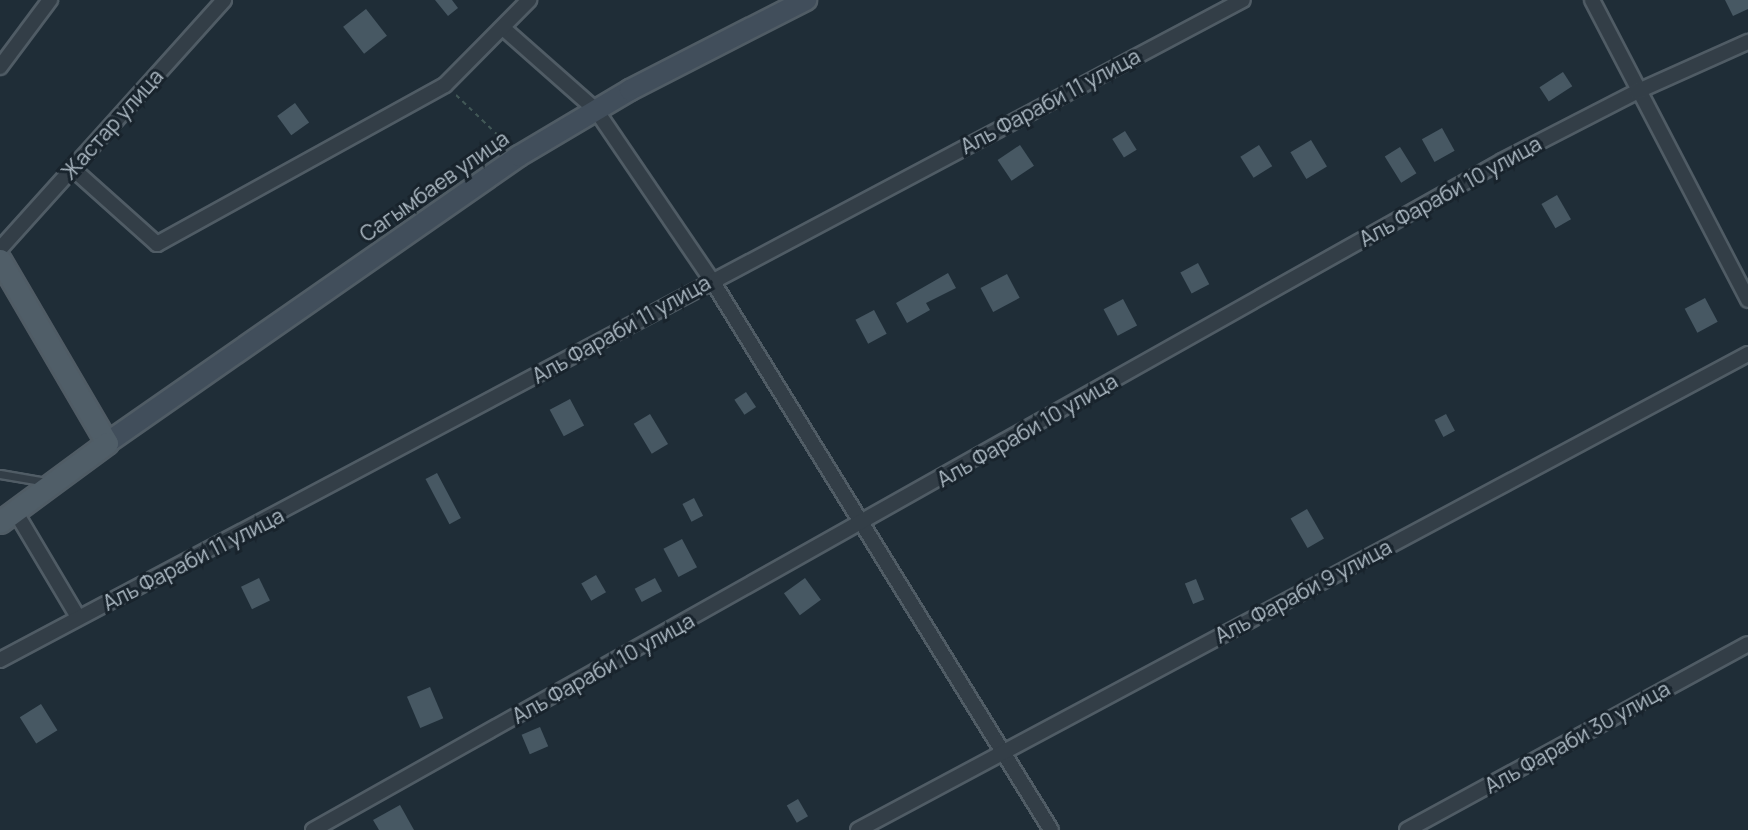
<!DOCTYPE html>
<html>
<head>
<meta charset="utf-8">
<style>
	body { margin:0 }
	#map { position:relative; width:1748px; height:830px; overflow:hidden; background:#1f2d37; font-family:Manrope,sans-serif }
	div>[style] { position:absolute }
	.building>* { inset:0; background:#475863; transform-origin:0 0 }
	.path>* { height:2px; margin-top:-1px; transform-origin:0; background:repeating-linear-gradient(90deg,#415756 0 4.5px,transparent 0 9px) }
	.roads { filter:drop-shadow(2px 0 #505c65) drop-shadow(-2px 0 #505c65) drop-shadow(0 2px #505c65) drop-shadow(0 -2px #505c65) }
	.lane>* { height:7px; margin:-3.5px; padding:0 3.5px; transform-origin:3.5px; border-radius:3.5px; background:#333e47 }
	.street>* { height:14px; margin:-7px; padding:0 7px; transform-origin:7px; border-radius:7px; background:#333e47 }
	.secondary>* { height:20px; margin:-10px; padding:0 10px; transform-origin:10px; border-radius:10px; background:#414e5b }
	.primary>* { height:21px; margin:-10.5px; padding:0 10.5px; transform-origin:10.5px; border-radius:10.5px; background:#505e68 }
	span { translate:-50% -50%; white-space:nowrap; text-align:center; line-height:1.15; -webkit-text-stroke:6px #18232c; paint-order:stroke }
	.street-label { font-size:21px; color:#adbac4 }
</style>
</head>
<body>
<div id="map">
	<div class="building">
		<i style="clip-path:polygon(435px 0,452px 0,458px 8px,448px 16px)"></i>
		<i style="clip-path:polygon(1725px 0,1748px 0,1748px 9px,1733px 16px)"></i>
		<i style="left:366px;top:9px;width:34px;height:29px;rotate:52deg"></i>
		<i style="left:1563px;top:72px;width:17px;height:28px;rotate:57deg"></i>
		<i style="left:295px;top:103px;width:24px;height:22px;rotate:54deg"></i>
		<i style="left:1442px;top:128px;width:26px;height:23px;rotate:61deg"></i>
		<i style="left:1125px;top:131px;width:22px;height:15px;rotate:58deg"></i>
		<i style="left:1311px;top:140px;width:31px;height:24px;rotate:59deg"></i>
		<i style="left:1020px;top:145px;width:25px;height:27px;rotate:56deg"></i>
		<i style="left:1259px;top:145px;width:25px;height:22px;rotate:58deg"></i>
		<i style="left:1400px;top:147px;width:31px;height:18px;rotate:58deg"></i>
		<i style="left:1557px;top:195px;width:28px;height:18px;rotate:60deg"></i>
		<i style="left:1198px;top:263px;width:24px;height:20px;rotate:62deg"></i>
		<i style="clip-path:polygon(948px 273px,956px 288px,926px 303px,930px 310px,907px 323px,896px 303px)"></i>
		<i style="left:1007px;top:274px;width:27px;height:30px;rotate:62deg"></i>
		<i style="left:1705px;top:298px;width:27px;height:23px;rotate:62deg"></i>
		<i style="left:1123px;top:299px;width:30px;height:22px;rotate:62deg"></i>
		<i style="left:874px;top:310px;width:27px;height:21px;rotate:62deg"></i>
		<i style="left:746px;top:392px;width:18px;height:14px;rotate:56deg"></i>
		<i style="left:570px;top:399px;width:30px;height:23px;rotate:62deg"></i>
		<i style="left:650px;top:414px;width:35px;height:19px;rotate:59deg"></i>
		<i style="left:1446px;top:414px;width:19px;height:13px;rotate:62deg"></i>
		<i style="left:437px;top:473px;width:51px;height:13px;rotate:62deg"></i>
		<i style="left:694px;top:498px;width:20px;height:13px;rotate:63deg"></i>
		<i style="left:1307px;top:509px;width:34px;height:19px;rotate:60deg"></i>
		<i style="left:682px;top:539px;width:32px;height:21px;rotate:62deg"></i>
		<i style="left:596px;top:575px;width:20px;height:17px;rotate:60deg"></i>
		<i style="left:259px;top:578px;width:25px;height:20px;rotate:64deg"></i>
		<i style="left:655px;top:578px;width:15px;height:23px;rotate:62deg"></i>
		<i style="left:805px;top:578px;width:27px;height:26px;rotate:54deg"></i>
		<i style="left:1196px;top:579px;width:22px;height:12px;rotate:68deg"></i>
		<i style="left:430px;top:687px;width:34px;height:25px;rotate:67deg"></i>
		<i style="left:41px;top:704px;width:31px;height:25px;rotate:58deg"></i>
		<i style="left:540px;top:727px;width:21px;height:20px;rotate:67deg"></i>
		<i style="left:798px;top:799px;width:20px;height:13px;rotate:60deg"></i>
		<i style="clip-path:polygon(400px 805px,414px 830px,379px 830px,373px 820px)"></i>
	</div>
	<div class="path">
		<i style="left:456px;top:95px;width:69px;rotate:43.8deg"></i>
	</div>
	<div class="roads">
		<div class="lane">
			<i style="left:0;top:474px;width:48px;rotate:9.7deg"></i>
		</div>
		<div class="street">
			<i style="left:1592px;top:0;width:338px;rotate:62.5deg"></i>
			<i style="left:504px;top:29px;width:123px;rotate:41.4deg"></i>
			<i style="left:596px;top:110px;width:204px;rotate:55.8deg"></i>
			<i style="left:711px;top:279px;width:647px;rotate:58.32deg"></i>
			<i style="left:0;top:67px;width:84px;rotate:-53.3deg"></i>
			<i style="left:72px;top:168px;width:114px;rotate:41.8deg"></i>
			<i style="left:157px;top:244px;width:329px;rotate:-28.9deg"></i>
			<i style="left:445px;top:85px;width:120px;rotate:-45.3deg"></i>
			<i style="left:0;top:249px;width:335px;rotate:-48deg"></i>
			<i style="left:15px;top:511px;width:123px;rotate:59.3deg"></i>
			<i style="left:0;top:660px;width:1407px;rotate:-27.97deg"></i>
			<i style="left:313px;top:830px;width:1364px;rotate:-29.36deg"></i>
			<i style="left:1502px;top:161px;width:151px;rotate:-27.2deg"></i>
			<i style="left:1636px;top:92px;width:123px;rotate:-24.1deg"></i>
			<i style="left:858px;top:830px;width:1009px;rotate:-28.14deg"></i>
			<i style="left:1407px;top:830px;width:388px;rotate:-28.6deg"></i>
		</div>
		<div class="secondary">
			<i style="left:107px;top:443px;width:502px;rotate:-34.86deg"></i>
			<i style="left:519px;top:156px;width:129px;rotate:-30.7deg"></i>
			<i style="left:630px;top:90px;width:198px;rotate:-27.1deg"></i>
		</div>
		<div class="primary">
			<i style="left:0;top:260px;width:212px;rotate:59.7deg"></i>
			<i style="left:107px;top:443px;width:133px;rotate:143.6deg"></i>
		</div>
	</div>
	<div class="street-label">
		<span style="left:1050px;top:101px;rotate:-28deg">Аль Фараби 11 улица</span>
		<span style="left:112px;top:124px;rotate:-48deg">Жастар улица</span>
		<span style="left:434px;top:186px;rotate:-35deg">Сагымбаев улица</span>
		<span style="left:1450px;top:191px;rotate:-29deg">Аль Фараби 10 улица</span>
		<span style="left:621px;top:329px;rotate:-29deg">Аль Фараби 11 улица</span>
		<span style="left:1027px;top:430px;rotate:-30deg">Аль Фараби 10 улица</span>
		<span style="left:193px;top:559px;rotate:-27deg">Аль Фараби 11 улица</span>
		<span style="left:1303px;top:591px;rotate:-28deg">Аль Фараби 9 улица</span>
		<span style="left:603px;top:668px;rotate:-29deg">Аль Фараби 10 улица</span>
		<span style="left:1577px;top:737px;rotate:-29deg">Аль Фараби 30 улица</span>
	</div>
</div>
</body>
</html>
